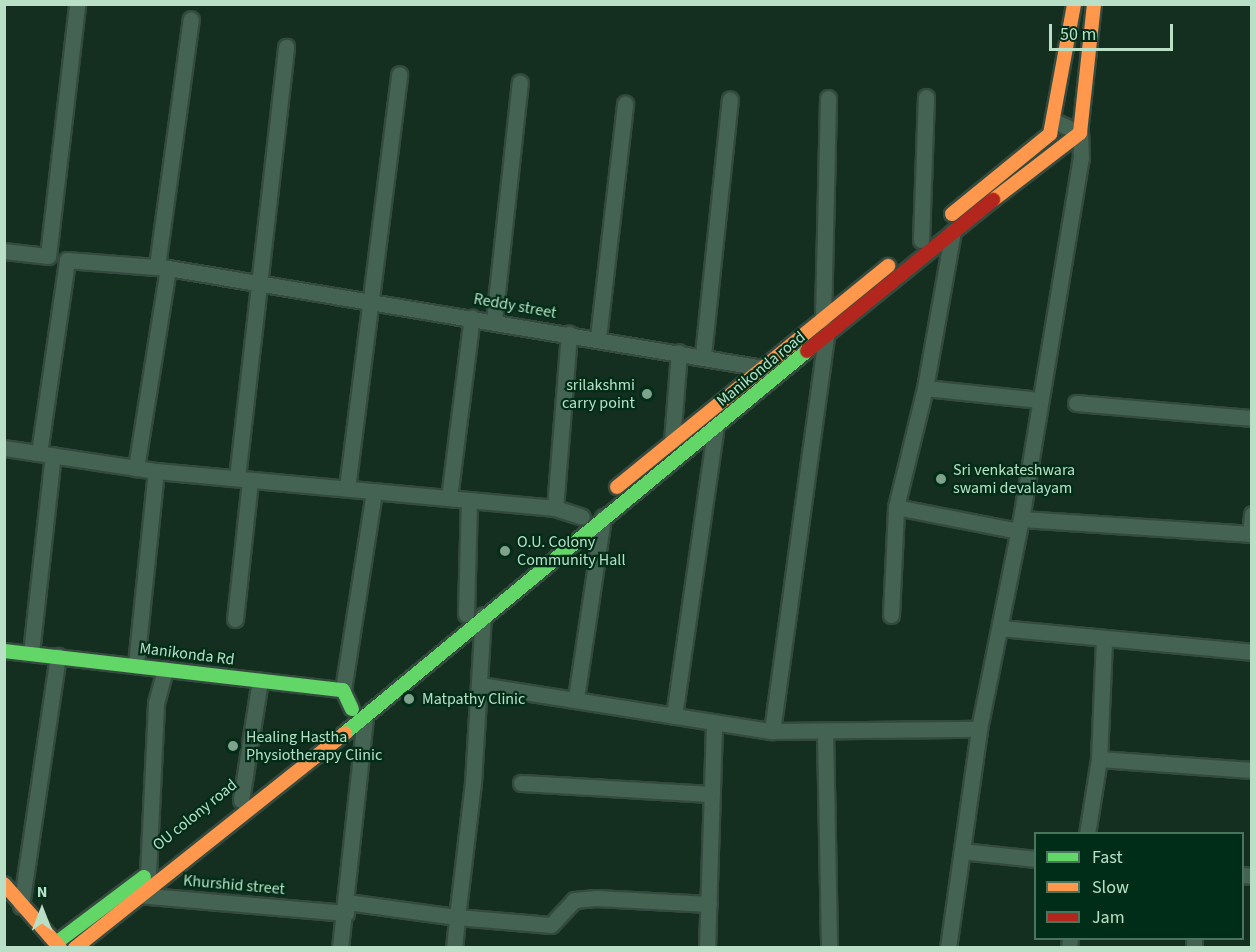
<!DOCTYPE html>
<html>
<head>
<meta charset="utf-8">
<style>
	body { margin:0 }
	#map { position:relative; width:1256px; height:952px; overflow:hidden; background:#142e20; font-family:"Source Sans 3",sans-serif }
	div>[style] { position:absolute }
	.roads { filter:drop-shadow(2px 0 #344a3e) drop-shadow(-2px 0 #344a3e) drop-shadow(0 2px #344a3e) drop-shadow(0 -2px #344a3e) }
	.street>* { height:15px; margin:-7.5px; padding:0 7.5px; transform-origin:7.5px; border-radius:7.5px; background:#446353 }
	.fast>* { height:14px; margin:-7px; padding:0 7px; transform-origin:7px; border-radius:7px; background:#63d668 }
	.slow>* { height:14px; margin:-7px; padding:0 7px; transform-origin:7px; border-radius:7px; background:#ff974d }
	.jam>* { height:14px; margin:-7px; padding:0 7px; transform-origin:7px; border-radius:7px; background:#b3261e }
	.dots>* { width:16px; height:16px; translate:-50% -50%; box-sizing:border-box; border:3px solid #002d17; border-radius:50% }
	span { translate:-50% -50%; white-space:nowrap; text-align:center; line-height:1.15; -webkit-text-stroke:4.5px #002d17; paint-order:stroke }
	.street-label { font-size:16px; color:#b9e0c7 }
	.poi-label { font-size:16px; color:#b9e0c7 }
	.right { translate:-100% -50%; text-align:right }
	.left { translate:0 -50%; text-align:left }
	.frame { position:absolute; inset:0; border:6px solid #b9e0c7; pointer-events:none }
	.legend { position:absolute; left:1034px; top:832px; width:210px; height:108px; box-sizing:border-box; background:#002d17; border:2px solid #4a755d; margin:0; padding:8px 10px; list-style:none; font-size:18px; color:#b9e0c7 }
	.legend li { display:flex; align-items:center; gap:12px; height:30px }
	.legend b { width:30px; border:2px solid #4a755d }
	.north { position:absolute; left:12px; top:880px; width:60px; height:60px; -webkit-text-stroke:4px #002d17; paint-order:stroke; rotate:0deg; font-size:16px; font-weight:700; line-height:24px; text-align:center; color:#b9e0c7 }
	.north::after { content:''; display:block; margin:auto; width:21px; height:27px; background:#b9e0c7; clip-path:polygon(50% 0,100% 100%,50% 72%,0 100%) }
	.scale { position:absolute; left:1049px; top:24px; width:124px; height:27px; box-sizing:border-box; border:3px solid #b9e0c7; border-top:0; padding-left:8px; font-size:18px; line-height:21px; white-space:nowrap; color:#b9e0c7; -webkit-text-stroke:4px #002d17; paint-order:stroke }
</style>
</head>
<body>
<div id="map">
	<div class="roads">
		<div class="street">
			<i style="left:921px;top:240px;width:143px;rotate:-88deg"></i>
			<i style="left:4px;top:251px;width:44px;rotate:6.5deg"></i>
			<i style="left:48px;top:256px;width:254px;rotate:-83.4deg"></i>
			<i style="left:157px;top:266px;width:249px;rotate:-82.2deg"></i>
			<i style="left:168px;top:268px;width:603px;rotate:9.54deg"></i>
			<i style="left:494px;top:320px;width:239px;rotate:-83.8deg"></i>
			<i style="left:823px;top:320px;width:222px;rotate:-88.7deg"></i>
			<i style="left:598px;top:338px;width:236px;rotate:-83.4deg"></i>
			<i style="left:703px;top:355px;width:257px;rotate:-84deg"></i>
			<i style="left:925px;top:388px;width:115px;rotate:6deg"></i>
			<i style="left:1076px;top:403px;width:177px;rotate:4.9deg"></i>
			<i style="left:672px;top:441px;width:89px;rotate:-85.5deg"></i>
			<i style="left:4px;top:448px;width:154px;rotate:8.6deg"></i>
			<i style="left:156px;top:471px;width:401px;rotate:5.3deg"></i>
			<i style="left:555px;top:508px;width:28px;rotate:18deg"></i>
			<i style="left:39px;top:453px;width:195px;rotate:-81.7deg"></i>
			<i style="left:67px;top:260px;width:101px;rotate:4.5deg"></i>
			<i style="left:168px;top:268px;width:203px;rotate:99.1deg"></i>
			<i style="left:237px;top:478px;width:434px;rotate:-83.5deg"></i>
			<i style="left:347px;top:488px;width:417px;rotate:-82.8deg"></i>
			<i style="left:449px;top:498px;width:182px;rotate:-82.8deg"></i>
			<i style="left:896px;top:507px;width:124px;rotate:11.1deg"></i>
			<i style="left:555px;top:508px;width:175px;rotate:-85.4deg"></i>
			<i style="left:1021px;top:519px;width:229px;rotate:3.7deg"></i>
			<i style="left:1250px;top:534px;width:20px;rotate:-84deg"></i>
			<i style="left:466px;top:614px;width:114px;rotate:-88.5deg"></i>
			<i style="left:891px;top:615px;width:108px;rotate:-87.3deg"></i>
			<i style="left:896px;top:507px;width:122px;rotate:-76.3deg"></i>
			<i style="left:925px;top:388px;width:159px;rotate:-79.9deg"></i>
			<i style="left:235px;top:619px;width:140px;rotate:-83.8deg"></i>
			<i style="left:1000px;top:628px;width:253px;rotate:5.4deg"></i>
			<i style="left:1104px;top:640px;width:119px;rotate:92.4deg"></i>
			<i style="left:1099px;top:759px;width:153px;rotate:4.1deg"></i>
			<i style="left:31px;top:653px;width:199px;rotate:-83.7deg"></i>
			<i style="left:136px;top:664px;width:194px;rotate:-84.1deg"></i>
			<i style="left:480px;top:685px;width:296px;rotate:9deg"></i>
			<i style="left:772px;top:731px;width:207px;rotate:-0.6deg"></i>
			<i style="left:343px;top:690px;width:201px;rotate:-81.1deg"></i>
			<i style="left:576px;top:698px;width:183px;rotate:-81.5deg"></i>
			<i style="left:674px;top:716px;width:293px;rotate:-81.8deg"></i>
			<i style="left:772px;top:731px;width:399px;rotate:-82.2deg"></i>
			<i style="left:825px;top:733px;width:215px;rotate:88.9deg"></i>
			<i style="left:521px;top:783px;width:191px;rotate:3.3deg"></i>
			<i style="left:241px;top:800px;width:121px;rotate:-81deg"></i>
			<i style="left:1087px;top:834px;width:76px;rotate:-80.9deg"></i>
			<i style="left:962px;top:851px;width:74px;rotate:6.2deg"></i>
			<i style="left:148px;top:874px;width:171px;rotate:-87.3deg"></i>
			<i style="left:156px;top:703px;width:35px;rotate:-75deg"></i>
			<i style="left:1242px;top:875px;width:10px;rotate:6deg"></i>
			<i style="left:137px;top:895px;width:210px;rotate:4.9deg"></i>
			<i style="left:347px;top:902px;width:111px;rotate:7.8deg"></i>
			<i style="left:457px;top:917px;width:135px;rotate:-83.2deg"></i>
			<i style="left:473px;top:783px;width:168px;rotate:-86.6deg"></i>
			<i style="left:21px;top:906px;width:253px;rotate:-81.6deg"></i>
			<i style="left:340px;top:948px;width:232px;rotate:-83.8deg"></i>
			<i style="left:454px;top:948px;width:31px;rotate:-84deg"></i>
			<i style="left:457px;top:917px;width:94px;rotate:4.9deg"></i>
			<i style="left:551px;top:925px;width:34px;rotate:-47deg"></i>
			<i style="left:574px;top:900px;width:22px;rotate:-5deg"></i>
			<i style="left:596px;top:898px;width:113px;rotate:3deg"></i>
			<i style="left:707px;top:948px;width:224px;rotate:-88.2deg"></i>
			<i style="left:948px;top:948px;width:221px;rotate:-81.9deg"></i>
			<i style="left:979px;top:729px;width:214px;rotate:-78.7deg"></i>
			<i style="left:1021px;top:519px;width:366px;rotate:-80.6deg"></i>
			<i style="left:1081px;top:158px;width:25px;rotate:-92deg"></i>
			<i style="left:1080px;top:133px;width:26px;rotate:-155deg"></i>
			<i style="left:1069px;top:948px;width:10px;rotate:-84deg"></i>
			<i style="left:1194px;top:948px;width:10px;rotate:-90deg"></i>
		</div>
		<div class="fast">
			<i style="left:4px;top:651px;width:341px;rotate:6.6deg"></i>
			<i style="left:343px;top:690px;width:21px;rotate:65deg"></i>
			<i style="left:345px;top:733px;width:599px;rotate:-39.59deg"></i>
			<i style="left:56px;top:943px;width:110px;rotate:-36.9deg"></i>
		</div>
		<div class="slow">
			<i style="left:993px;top:200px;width:110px;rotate:-37.6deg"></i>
			<i style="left:1080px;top:133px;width:130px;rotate:-83.8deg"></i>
			<i style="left:952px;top:214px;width:127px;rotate:-39.2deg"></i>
			<i style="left:1050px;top:134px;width:132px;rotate:-79.5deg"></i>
			<i style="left:617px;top:487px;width:350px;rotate:-39.2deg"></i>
			<i style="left:4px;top:884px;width:85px;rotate:48.8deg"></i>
			<i style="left:75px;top:948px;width:345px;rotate:-38.5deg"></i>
		</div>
		<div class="jam">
			<i style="left:807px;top:351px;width:240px;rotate:-39.1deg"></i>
		</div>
	</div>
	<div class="dots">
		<i style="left:647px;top:394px;background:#7fa28d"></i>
		<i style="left:941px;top:479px;background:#7fa28d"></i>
		<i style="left:505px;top:551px;background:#7fa28d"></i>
		<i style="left:409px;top:699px;background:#7fa28d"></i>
		<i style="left:233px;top:746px;background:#7fa28d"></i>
	</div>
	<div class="street-label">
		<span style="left:515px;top:306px;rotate:10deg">Reddy street</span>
		<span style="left:761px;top:369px;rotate:-39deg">Manikonda road</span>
		<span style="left:187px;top:654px;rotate:7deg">Manikonda Rd</span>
		<span style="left:195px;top:815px;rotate:-39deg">OU colony road</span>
		<span style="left:234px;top:885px;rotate:5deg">Khurshid street</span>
	</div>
	<div class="poi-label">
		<span class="right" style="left:635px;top:394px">srilakshmi<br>carry point</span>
		<span class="left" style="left:953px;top:479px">Sri venkateshwara<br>swami devalayam</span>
		<span class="left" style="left:517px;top:551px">O.U. Colony<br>Community Hall</span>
		<span class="left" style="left:422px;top:699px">Matpathy Clinic</span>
		<span class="left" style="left:246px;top:746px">Healing Hastha<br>Physiotherapy Clinic</span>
	</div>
	<div class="frame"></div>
	<ul class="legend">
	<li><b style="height:8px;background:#63d668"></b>Fast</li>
	<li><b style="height:8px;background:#ff974d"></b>Slow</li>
	<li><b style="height:8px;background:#b3261e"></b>Jam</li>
	</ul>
	<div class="north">N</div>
	<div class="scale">50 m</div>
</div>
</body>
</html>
